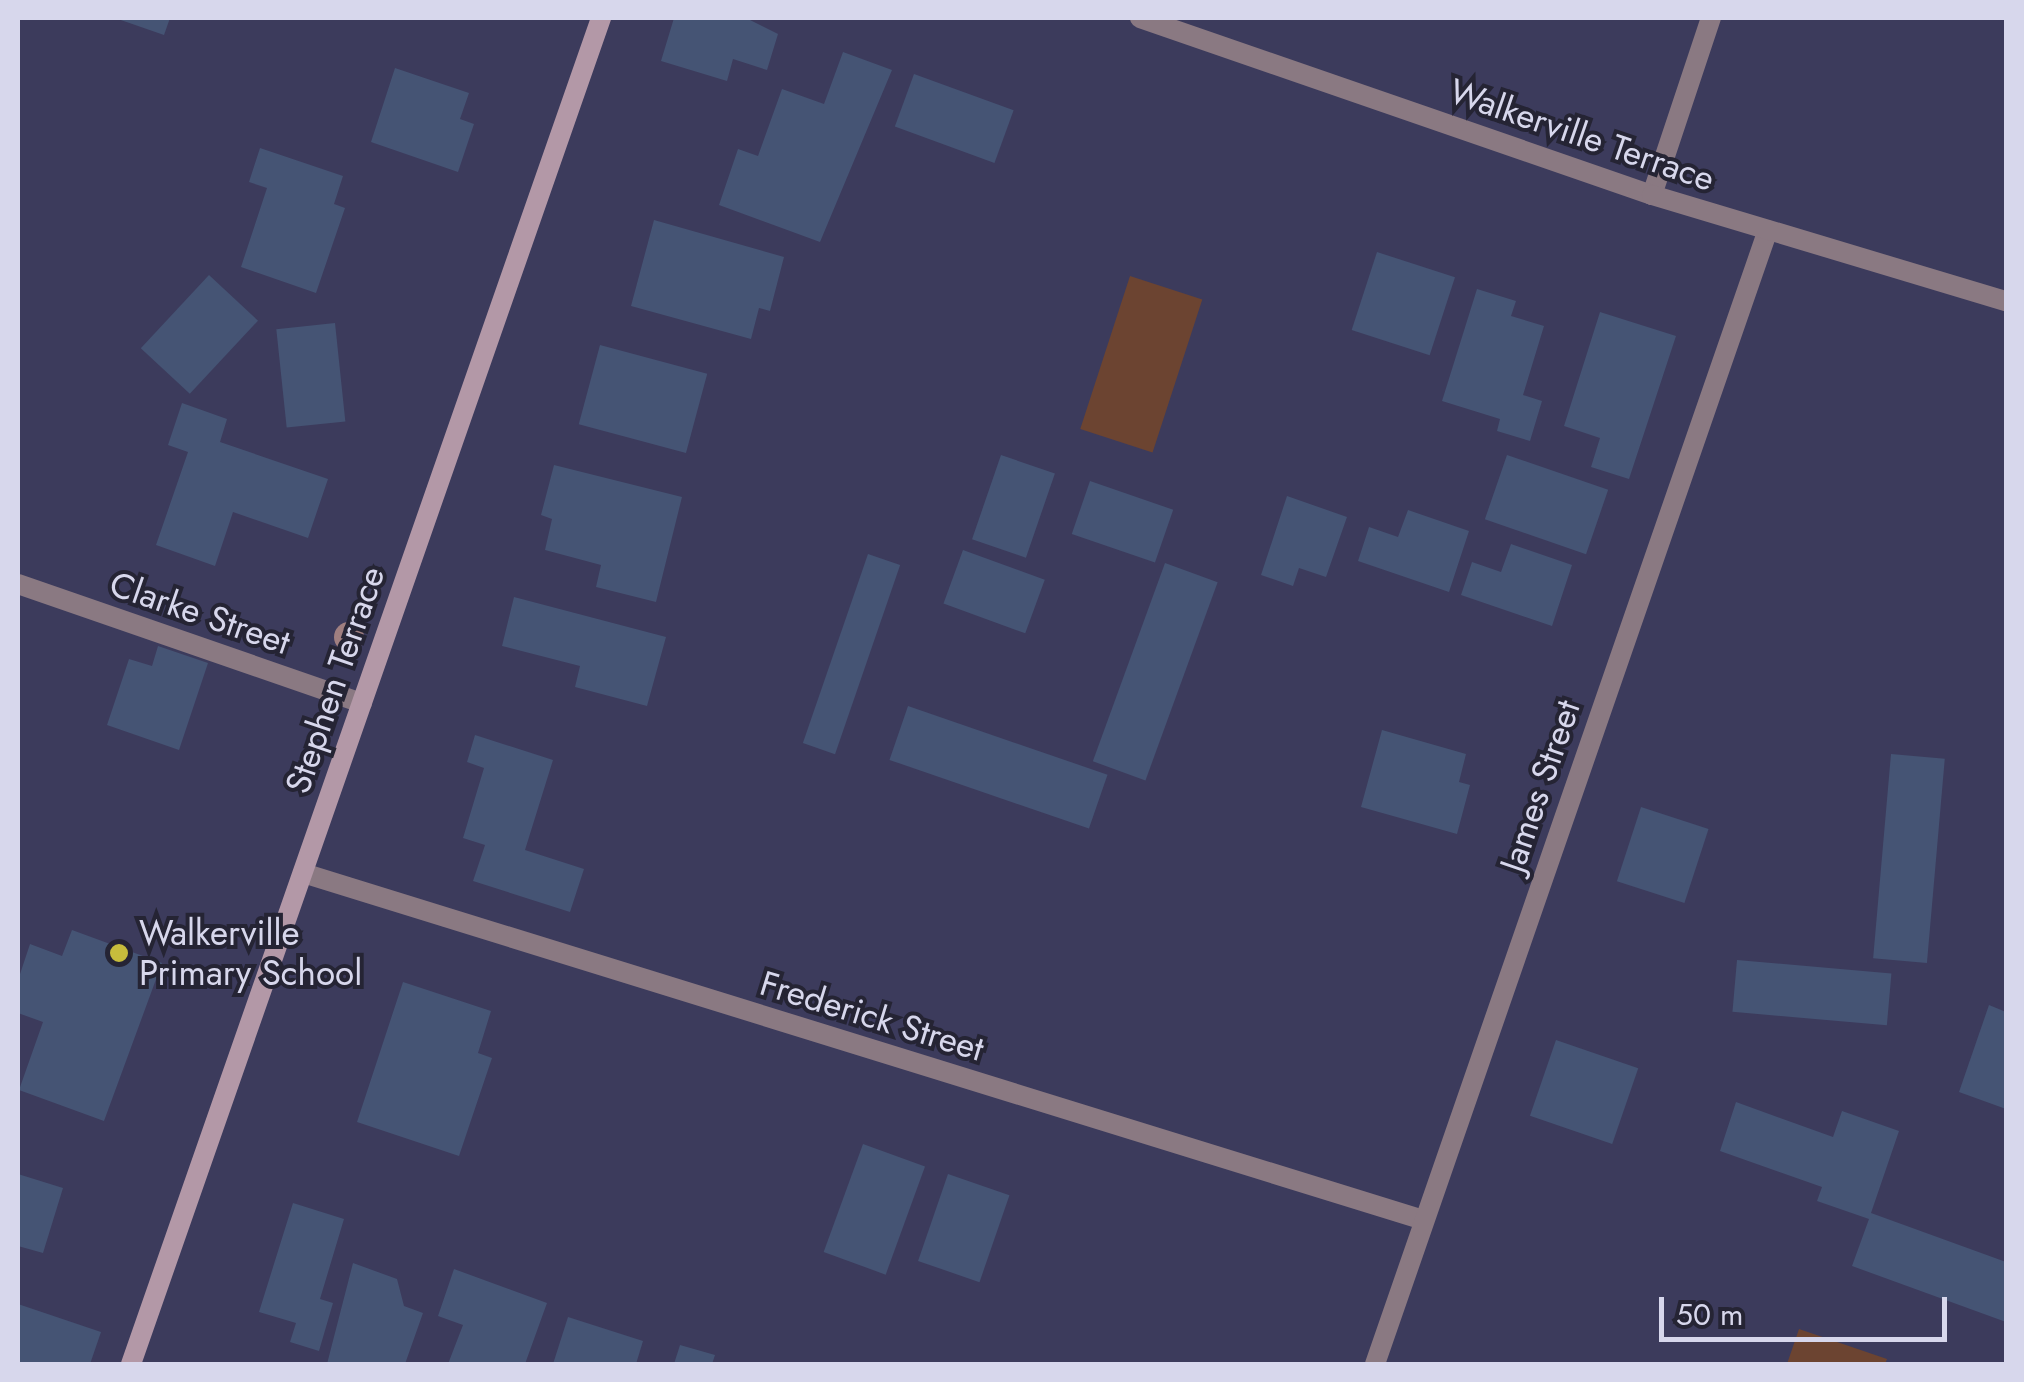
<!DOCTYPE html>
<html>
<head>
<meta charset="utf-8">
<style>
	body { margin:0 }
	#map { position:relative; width:2024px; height:1382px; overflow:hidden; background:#3c3b5c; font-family:Jost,sans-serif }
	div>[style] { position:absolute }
	.green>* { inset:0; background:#6c4431; transform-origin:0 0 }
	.building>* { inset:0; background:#455474; transform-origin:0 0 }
	.minor>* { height:20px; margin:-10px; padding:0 10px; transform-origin:10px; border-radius:10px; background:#8a7982 }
	.tertiary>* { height:20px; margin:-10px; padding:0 10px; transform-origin:10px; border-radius:10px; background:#8a7982 }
	.secondary>* { height:20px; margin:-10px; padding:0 10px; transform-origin:10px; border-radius:10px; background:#b398a7 }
	.trees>* { width:30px; height:30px; margin:-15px; border-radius:50%; background:#a07f80 }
	.dots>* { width:28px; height:28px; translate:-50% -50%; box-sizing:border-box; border:5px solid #252434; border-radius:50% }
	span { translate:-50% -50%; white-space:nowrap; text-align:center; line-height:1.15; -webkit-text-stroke:8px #252434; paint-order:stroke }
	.street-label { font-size:35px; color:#d7d7ec }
	.poi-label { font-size:35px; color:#d7d7ec }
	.left { translate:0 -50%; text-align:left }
	.frame { position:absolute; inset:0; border:20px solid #d7d7ec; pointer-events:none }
	.scale { position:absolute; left:1659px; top:1297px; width:288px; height:45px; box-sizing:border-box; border:5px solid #d7d7ec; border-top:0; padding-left:12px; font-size:30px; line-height:35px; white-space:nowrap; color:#d7d7ec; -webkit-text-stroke:8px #252434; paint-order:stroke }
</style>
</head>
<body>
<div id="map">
	<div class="green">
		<i style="left:1130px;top:276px;width:76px;height:161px;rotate:18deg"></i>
		<i style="clip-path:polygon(1799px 1329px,1887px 1359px,1885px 1364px,1787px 1364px)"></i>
	</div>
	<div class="building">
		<i style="clip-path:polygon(115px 18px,170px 18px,164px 35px)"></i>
		<i style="clip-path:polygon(674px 18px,746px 18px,778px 34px,767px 70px,733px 59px,727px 81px,661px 61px)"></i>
		<i style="clip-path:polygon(843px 52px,892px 70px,820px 242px,719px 205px,738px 149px,758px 156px,782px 89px,824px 104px)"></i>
		<i style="clip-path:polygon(395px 68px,469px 93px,460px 119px,474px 124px,458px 172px,371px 142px)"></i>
		<i style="left:914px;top:74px;width:106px;height:56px;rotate:20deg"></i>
		<i style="clip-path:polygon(260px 148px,343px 176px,334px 204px,345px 208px,316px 293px,241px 267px,267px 188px,249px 182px)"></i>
		<i style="clip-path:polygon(654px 220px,784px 257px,770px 311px,759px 308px,751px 339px,631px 306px)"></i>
		<i style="left:1377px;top:252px;width:82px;height:82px;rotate:18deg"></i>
		<i style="left:209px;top:275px;width:67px;height:100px;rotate:43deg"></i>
		<i style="clip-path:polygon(1477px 289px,1516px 301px,1511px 316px,1544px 326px,1523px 395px,1542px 401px,1530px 441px,1497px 431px,1500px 419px,1442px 401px)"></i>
		<i style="clip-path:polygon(1600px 312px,1676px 336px,1629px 479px,1591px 467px,1600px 438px,1564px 426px)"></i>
		<i style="left:335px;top:323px;width:99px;height:59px;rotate:84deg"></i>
		<i style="left:600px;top:345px;width:111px;height:82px;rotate:15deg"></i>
		<i style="clip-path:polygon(182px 403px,227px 419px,220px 442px,328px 479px,308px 538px,233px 512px,215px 566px,156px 545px,188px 452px,168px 445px)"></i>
		<i style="left:1001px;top:455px;width:57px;height:89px;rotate:19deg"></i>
		<i style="left:1507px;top:455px;width:107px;height:68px;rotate:19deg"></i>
		<i style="clip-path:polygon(554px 465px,682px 497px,656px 602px,596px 587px,601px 565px,545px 550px,552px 519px,541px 515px)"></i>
		<i style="left:1090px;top:481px;width:88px;height:56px;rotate:19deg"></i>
		<i style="clip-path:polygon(1287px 496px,1347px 517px,1326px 577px,1299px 568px,1293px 586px,1261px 575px)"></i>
		<i style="clip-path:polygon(1408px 510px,1469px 531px,1449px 592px,1358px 561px,1369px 527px,1398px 537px)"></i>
		<i style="clip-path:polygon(1511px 544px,1572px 565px,1552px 626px,1461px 595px,1472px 562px,1501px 572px)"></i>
		<i style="left:963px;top:550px;width:87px;height:57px;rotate:20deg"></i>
		<i style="left:868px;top:554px;width:34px;height:200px;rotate:19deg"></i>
		<i style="left:1165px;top:563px;width:56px;height:211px;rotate:20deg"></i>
		<i style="clip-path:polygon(514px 597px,666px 637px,647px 706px,575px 687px,580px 666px,502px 646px)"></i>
		<i style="clip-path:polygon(158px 646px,208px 663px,179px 750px,107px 725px,129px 659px,152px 666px)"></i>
		<i style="left:908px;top:706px;width:211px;height:57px;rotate:19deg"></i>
		<i style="clip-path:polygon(1382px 730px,1466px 754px,1459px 782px,1470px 785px,1457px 834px,1361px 807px)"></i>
		<i style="clip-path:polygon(475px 735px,553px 760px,525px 850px,584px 869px,570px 912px,473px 881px,485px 845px,463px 838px,484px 768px,467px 762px)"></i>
		<i style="left:1891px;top:754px;width:54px;height:205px;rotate:5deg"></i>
		<i style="left:1641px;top:807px;width:71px;height:78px;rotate:18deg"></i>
		<i style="clip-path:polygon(72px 930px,162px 963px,104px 1121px,19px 1090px,43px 1022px,18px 1013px,18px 980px,30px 944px,62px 956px)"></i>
		<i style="left:1737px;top:960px;width:155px;height:52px;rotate:5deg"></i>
		<i style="clip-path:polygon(403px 982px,491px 1011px,478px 1053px,492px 1058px,459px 1156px,357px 1122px)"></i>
		<i style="clip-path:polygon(1989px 1005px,2006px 1012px,2006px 1109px,1959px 1092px)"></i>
		<i style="left:1556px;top:1040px;width:87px;height:80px;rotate:19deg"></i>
		<i style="clip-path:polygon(1736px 1102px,1833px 1137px,1842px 1111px,1899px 1131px,1871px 1213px,2006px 1262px,2006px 1322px,1852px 1266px,1869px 1219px,1817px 1201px,1822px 1187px,1720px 1151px)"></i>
		<i style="left:863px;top:1144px;width:66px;height:115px;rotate:20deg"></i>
		<i style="clip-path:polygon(18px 1174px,63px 1188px,43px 1253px,18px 1246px)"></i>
		<i style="left:948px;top:1174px;width:65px;height:92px;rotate:19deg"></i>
		<i style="clip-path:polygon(293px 1203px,344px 1219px,320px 1299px,333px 1303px,319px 1351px,290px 1342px,296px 1323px,259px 1312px)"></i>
		<i style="clip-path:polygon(353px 1263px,397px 1279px,404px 1306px,423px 1313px,405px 1364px,327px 1364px)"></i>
		<i style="clip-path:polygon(454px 1269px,547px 1303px,525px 1364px,448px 1364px,463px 1325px,438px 1316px)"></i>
		<i style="clip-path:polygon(18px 1304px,101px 1332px,90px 1364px,18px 1364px)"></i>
		<i style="clip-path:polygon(568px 1317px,643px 1341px,636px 1364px,553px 1364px)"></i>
		<i style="clip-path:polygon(680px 1345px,715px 1355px,712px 1364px,674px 1364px)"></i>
	</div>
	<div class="minor">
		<i style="left:1652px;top:195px;width:187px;rotate:-71.6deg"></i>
		<i style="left:18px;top:584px;width:364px;rotate:19.1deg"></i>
		<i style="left:303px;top:873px;width:1173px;rotate:17.21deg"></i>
		<i style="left:1375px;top:1364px;width:1200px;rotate:-70.89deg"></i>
	</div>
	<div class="tertiary">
		<i style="left:1140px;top:18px;width:542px;rotate:19.07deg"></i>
		<i style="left:1652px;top:195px;width:370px;rotate:16.7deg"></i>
	</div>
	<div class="secondary">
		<i style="left:131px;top:1364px;width:1426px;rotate:-70.75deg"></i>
	</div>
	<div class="trees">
		<i style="left:349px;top:637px"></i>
	</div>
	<div class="dots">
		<i style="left:119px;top:953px;background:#c6bc3c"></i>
	</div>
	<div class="street-label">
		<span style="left:1582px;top:135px;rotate:19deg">Walkerville Terrace</span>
		<span style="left:200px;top:613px;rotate:19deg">Clarke Street</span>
		<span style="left:335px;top:680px;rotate:-71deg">Stephen Terrace</span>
		<span style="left:1540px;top:786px;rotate:-71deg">James Street</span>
		<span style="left:872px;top:1016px;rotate:17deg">Frederick Street</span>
	</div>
	<div class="poi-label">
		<span class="left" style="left:139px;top:953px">Walkerville<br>Primary School</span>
	</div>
	<div class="frame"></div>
	<div class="scale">50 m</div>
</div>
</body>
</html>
